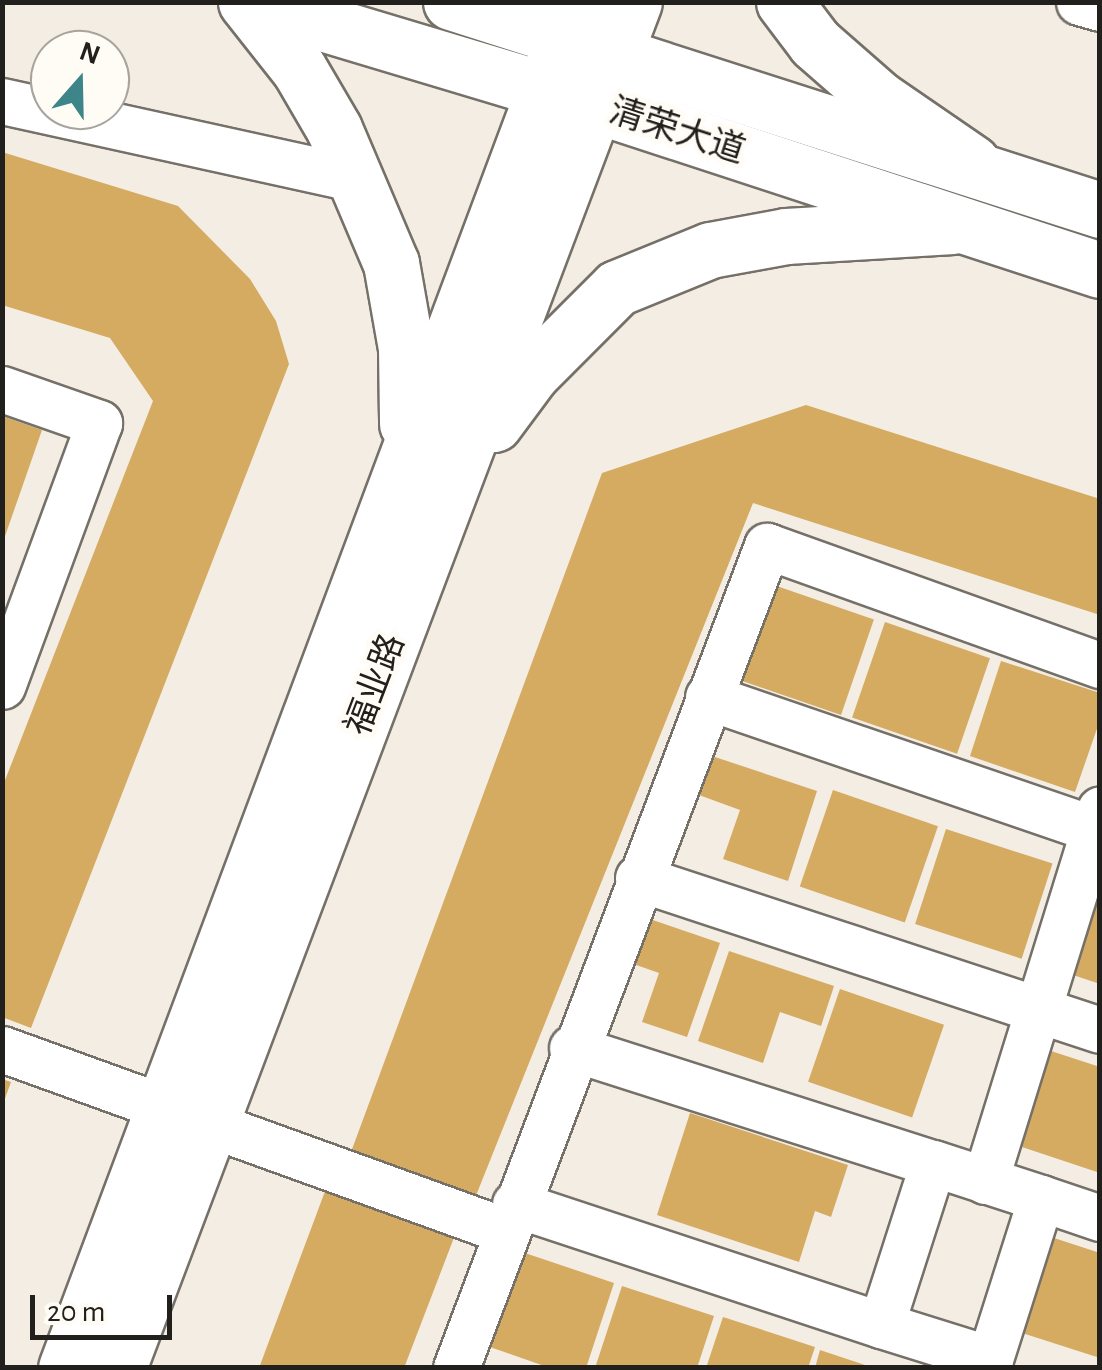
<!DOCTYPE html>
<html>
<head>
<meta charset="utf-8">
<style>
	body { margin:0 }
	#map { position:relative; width:1102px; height:1370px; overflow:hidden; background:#f3ede4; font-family:"Alegreya Sans","Noto Sans SC",sans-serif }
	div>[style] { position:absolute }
	.building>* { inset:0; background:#d5aa61; transform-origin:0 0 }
	.roads { filter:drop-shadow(2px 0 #757068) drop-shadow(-2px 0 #757068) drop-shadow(0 2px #757068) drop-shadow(0 -2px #757068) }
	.minor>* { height:45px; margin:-22.5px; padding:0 22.5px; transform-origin:22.5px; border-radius:22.5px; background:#fff }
	.tertiary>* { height:55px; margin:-27.5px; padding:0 27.5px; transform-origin:27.5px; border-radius:27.5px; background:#fff }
	.primary>* { height:55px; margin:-27.5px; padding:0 27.5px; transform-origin:27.5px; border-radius:27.5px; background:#fff }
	span { translate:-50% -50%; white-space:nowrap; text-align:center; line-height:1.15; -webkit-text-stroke:9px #fffbf5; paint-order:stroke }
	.street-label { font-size:35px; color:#22201d }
	.frame { position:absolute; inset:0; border:5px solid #22201d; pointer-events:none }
	.north { position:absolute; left:30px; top:30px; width:100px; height:100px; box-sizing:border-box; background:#fffbf5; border:2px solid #a7a39f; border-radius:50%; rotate:20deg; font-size:28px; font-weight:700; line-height:40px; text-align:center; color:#22201d }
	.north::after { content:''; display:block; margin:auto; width:35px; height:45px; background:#3d8589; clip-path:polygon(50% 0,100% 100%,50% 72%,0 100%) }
	.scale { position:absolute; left:30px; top:1295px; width:142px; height:45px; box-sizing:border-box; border:5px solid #22201d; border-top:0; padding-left:12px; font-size:30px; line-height:35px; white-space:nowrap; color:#22201d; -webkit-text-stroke:8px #fffbf5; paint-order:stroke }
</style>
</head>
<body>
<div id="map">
	<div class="building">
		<i style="clip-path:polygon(2px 152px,178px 206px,250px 279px,276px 321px,289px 364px,31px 1028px,2px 1017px,2px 788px,153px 401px,110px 338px,2px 305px)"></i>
		<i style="clip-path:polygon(806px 405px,1100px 499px,1100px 615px,753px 503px,475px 1198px,351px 1152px,602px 473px)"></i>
		<i style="clip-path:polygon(2px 416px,42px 430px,3px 542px,2px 542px)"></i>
		<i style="left:768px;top:583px;width:112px;height:101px;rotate:19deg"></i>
		<i style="left:885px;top:622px;width:111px;height:101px;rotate:19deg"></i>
		<i style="clip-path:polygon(1001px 661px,1100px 693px,1100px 720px,1075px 792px,970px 756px)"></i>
		<i style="clip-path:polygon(712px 756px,817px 791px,788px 881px,723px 859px,740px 810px,699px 795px)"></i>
		<i style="left:833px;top:790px;width:111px;height:102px;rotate:19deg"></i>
		<i style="left:946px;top:829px;width:112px;height:100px;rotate:18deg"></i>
		<i style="clip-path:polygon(1100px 886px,1100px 984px,1070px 974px)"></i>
		<i style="clip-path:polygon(641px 916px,720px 943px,687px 1037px,642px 1022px,659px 973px,625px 961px)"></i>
		<i style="clip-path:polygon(729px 951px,834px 986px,821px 1026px,780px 1012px,763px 1063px,698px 1041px)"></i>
		<i style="left:840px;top:989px;width:110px;height:98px;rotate:19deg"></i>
		<i style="clip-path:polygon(1051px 1051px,1100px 1067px,1100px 1173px,1019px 1146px)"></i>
		<i style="clip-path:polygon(2px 1079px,11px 1082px,3px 1104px,2px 1104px)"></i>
		<i style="clip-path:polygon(690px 1113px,848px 1165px,831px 1217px,815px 1211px,799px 1262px,657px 1215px)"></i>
		<i style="clip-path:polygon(327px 1186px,455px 1235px,404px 1368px,259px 1368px)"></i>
		<i style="clip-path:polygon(1051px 1237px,1100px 1253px,1100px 1358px,1019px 1332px)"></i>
		<i style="clip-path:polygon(522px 1252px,614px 1283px,586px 1368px,550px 1368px,490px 1347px)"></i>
		<i style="clip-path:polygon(622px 1286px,714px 1316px,697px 1368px,595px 1368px)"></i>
		<i style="clip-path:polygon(723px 1317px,815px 1347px,808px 1368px,706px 1368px)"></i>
		<i style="clip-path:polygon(820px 1350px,871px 1367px,870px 1368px,815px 1368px)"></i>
	</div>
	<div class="roads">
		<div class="minor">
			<i style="left:1079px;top:2px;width:22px;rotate:16deg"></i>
			<i style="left:2px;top:101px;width:363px;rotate:12.4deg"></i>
			<i style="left:2px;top:389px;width:103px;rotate:19.3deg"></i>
			<i style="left:99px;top:423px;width:280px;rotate:110.2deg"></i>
			<i style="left:708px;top:697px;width:414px;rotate:18.9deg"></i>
			<i style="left:638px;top:878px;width:486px;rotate:18.2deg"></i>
			<i style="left:572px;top:1048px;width:379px;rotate:17.7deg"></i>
			<i style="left:933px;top:1163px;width:114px;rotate:18deg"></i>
			<i style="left:1041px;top:1198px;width:169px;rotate:107.6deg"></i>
			<i style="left:990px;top:1359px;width:114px;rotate:-162.7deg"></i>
			<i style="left:881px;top:1325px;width:170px;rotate:-72.2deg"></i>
			<i style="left:2px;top:1049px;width:536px;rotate:19.86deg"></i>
			<i style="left:985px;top:1181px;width:389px;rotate:-72.8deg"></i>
			<i style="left:1041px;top:1198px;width:62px;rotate:18.7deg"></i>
			<i style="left:515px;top:1204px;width:385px;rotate:18.3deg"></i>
			<i style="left:456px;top:1368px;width:879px;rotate:-69.28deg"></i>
			<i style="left:767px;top:546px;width:354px;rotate:19.7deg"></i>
		</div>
		<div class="tertiary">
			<i style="left:246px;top:2px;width:85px;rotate:51.7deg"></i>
			<i style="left:299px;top:69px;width:69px;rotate:59.7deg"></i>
			<i style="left:334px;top:129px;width:146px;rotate:67deg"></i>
			<i style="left:391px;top:263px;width:86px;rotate:80deg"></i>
			<i style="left:406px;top:348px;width:76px;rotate:89.2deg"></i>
			<i style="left:784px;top:2px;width:51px;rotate:52.9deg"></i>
			<i style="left:815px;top:43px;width:85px;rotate:41.2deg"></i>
			<i style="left:879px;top:99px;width:113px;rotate:34.5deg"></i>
			<i style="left:494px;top:424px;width:64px;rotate:-53.3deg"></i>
			<i style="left:532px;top:373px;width:120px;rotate:-45deg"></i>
			<i style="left:617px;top:288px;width:100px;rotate:-22.2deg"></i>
			<i style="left:710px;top:250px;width:77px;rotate:-10.4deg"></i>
			<i style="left:786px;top:236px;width:167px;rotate:-3.4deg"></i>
			<i style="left:66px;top:1368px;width:1458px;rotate:-69.49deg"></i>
			<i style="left:118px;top:1368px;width:1460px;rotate:-69.31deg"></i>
		</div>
		<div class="primary">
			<i style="left:252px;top:2px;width:359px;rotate:16.7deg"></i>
			<i style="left:596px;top:105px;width:530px;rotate:18.13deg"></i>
			<i style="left:451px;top:2px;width:682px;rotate:17.77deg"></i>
		</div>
	</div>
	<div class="street-label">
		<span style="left:677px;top:132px;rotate:18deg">清荣大道</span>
		<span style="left:376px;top:685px;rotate:-69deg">福业路</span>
	</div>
	<div class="frame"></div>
	<div class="north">N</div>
	<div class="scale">20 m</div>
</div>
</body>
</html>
